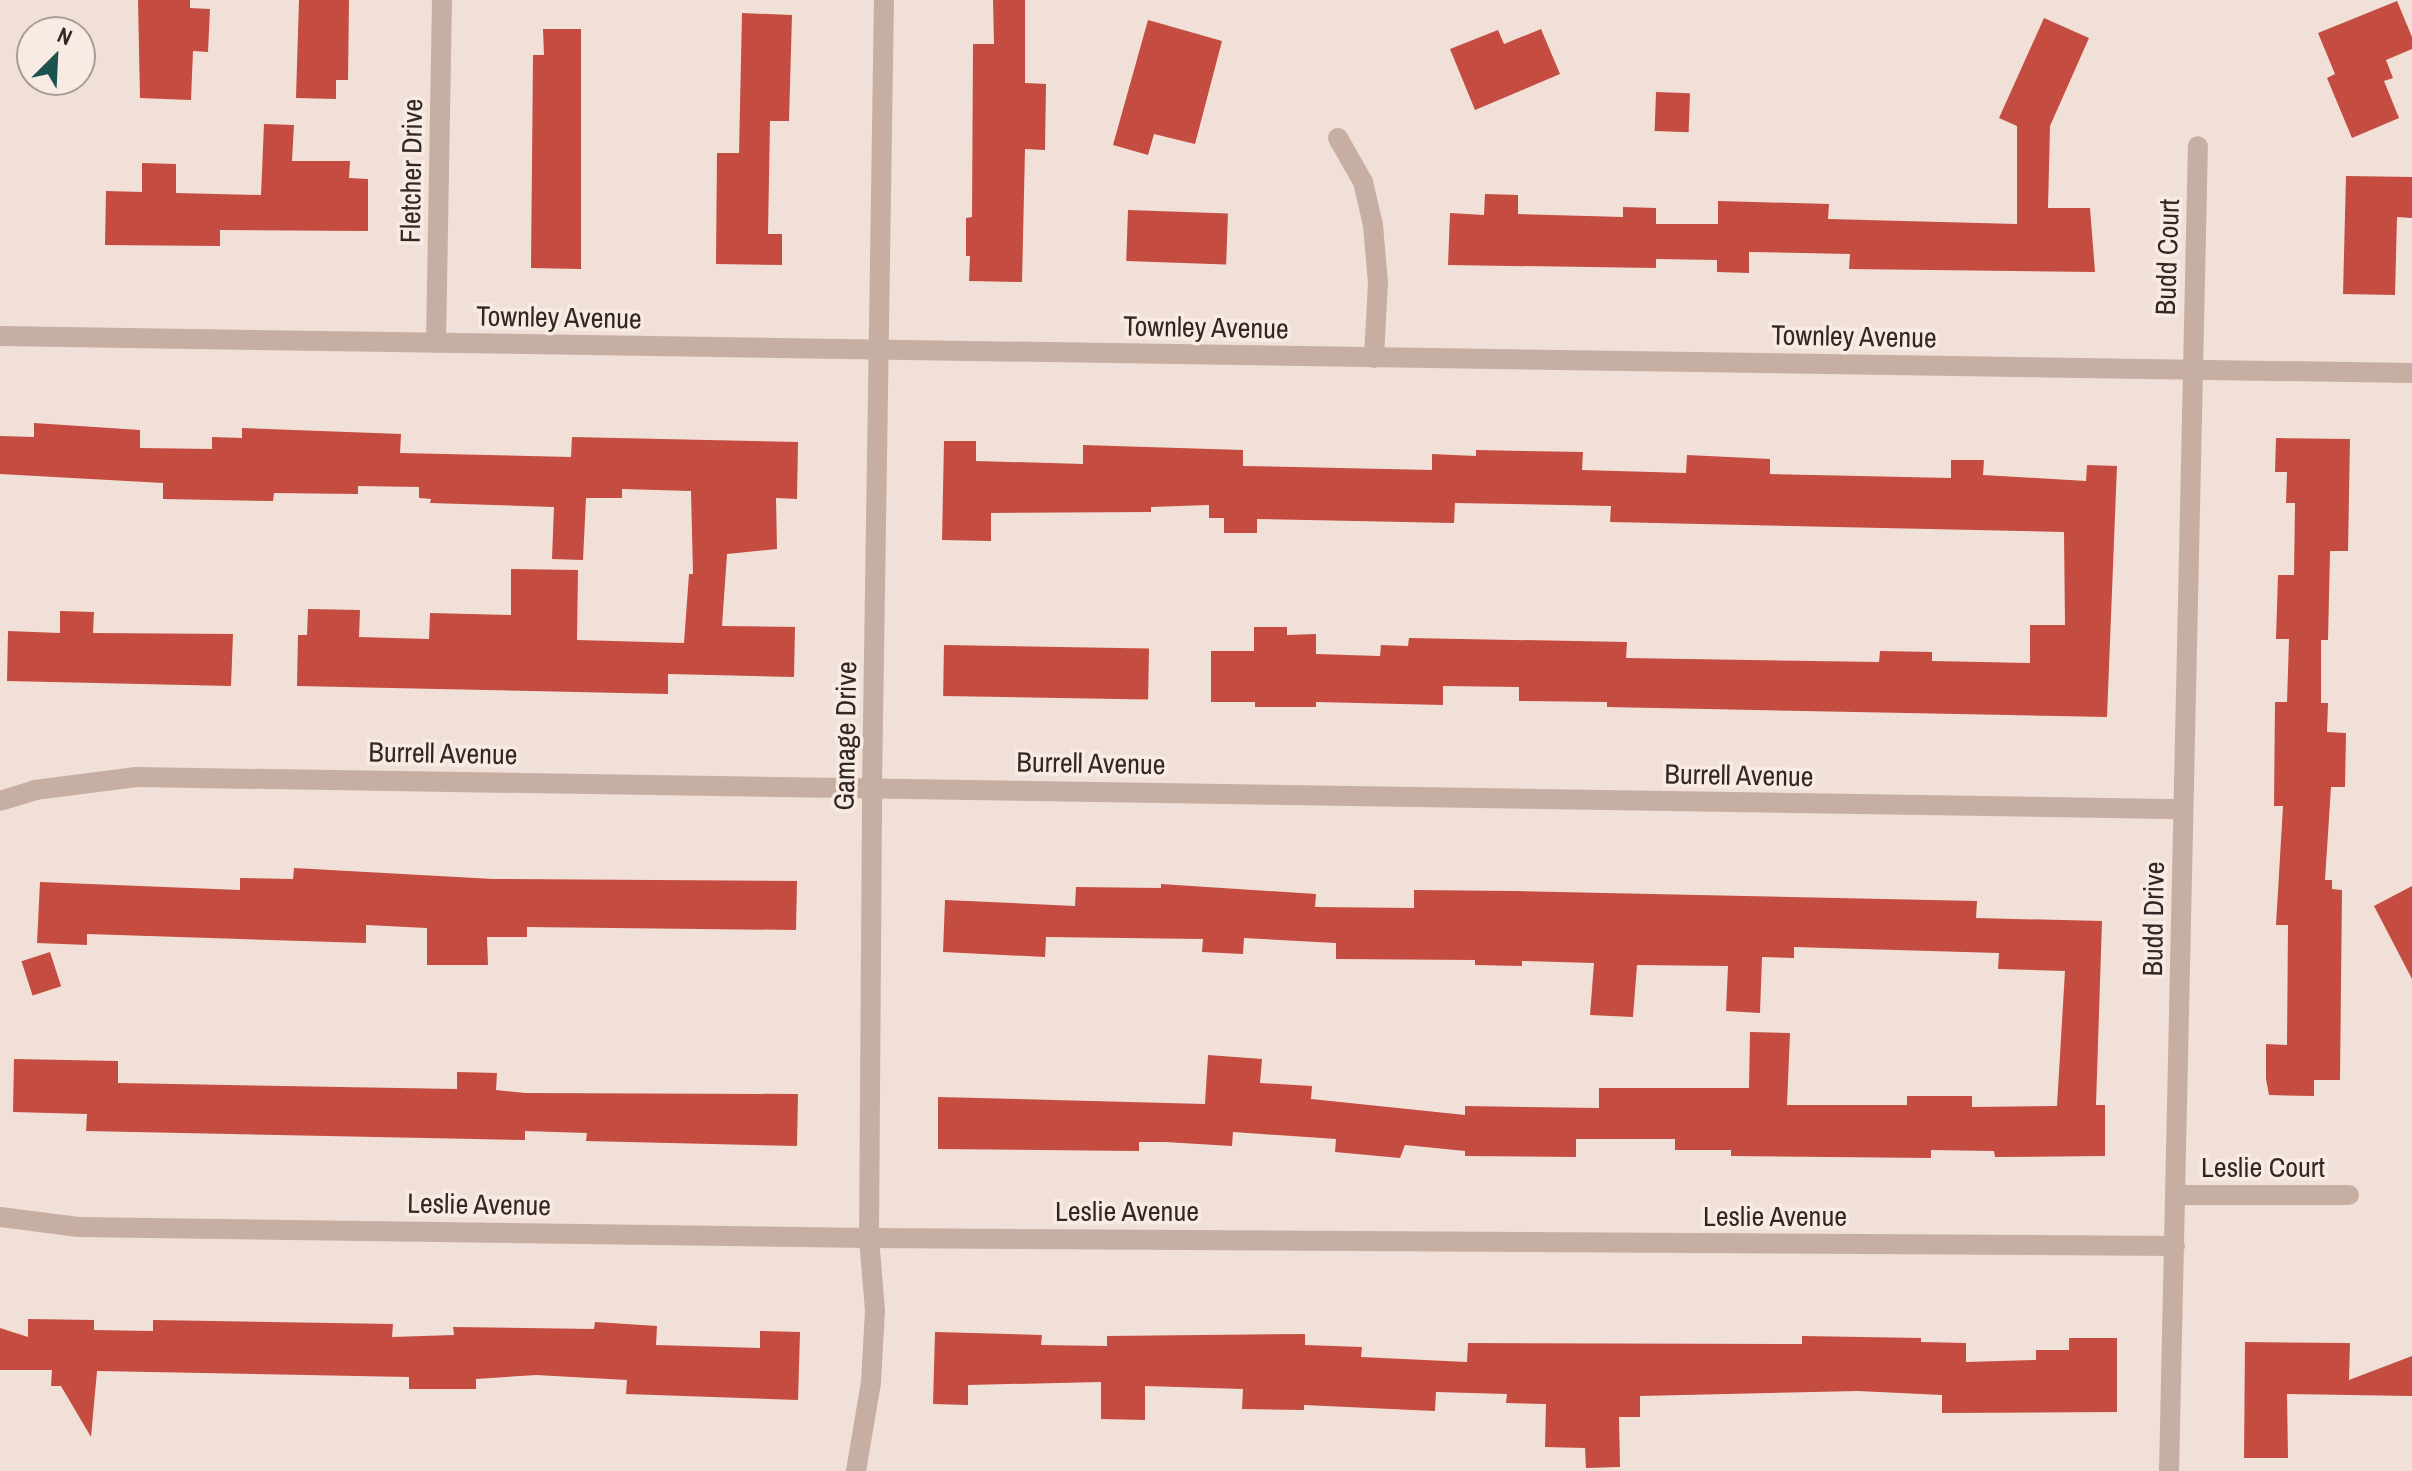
<!DOCTYPE html>
<html>
<head>
<meta charset="utf-8">
<style>
	body { margin:0 }
	#map { position:relative; width:2412px; height:1471px; overflow:hidden; background:#f0e0d7; font-family:"Archivo Narrow",sans-serif }
	div>[style] { position:absolute }
	.building>* { inset:0; background:#c44c41; transform-origin:0 0 }
	.street>* { height:20px; margin:-10px; padding:0 10px; transform-origin:10px; border-radius:10px; background:#c7aea3 }
	span { translate:-50% -50%; white-space:nowrap; text-align:center; line-height:1.15; -webkit-text-stroke:7px #f8ebe3; paint-order:stroke }
	.street-label { font-size:28px; color:#332725 }
	.north { position:absolute; left:16px; top:16px; width:80px; height:80px; box-sizing:border-box; background:#f8ebe3; border:2px solid #a99d97; border-radius:50%; rotate:24deg; font-size:22px; font-weight:700; line-height:32px; text-align:center; color:#332725 }
	.north::after { content:''; display:block; margin:auto; width:28px; height:36px; background:#1c534e; clip-path:polygon(50% 0,100% 100%,50% 72%,0 100%) }
</style>
</head>
<body>
<div id="map">
	<div class="building">
		<i style="clip-path:polygon(138px 0,190px 0,190px 8px,210px 9px,208px 52px,193px 51px,191px 100px,140px 98px)"></i>
		<i style="clip-path:polygon(299px 0,349px 0,348px 80px,336px 80px,336px 99px,296px 98px)"></i>
		<i style="clip-path:polygon(993px 0,1025px 0,1025px 83px,1046px 84px,1045px 150px,1025px 149px,1022px 282px,969px 281px,970px 256px,966px 256px,966px 218px,972px 217px,973px 44px,994px 44px)"></i>
		<i style="clip-path:polygon(2397px 1px,2412px 37px,2412px 49px,2386px 60px,2393px 78px,2384px 81px,2399px 118px,2352px 138px,2327px 78px,2335px 74px,2318px 33px)"></i>
		<i style="clip-path:polygon(742px 13px,792px 15px,789px 121px,770px 121px,768px 234px,782px 234px,782px 265px,716px 264px,717px 153px,739px 153px)"></i>
		<i style="clip-path:polygon(2044px 18px,2089px 38px,2050px 126px,2048px 208px,2090px 208px,2095px 272px,1849px 269px,1850px 254px,1749px 252px,1749px 273px,1717px 272px,1717px 260px,1656px 259px,1656px 268px,1448px 265px,1450px 213px,1484px 215px,1485px 194px,1518px 195px,1518px 214px,1623px 217px,1623px 207px,1656px 208px,1656px 224px,1718px 224px,1718px 201px,1829px 204px,1828px 219px,2017px 224px,2017px 126px,1999px 118px)"></i>
		<i style="clip-path:polygon(1148px 20px,1222px 41px,1195px 144px,1154px 134px,1148px 155px,1113px 145px)"></i>
		<i style="clip-path:polygon(543px 29px,581px 29px,581px 269px,531px 268px,533px 55px,544px 55px)"></i>
		<i style="clip-path:polygon(1541px 29px,1560px 74px,1475px 110px,1450px 49px,1498px 30px,1504px 44px)"></i>
		<i style="left:1656px;top:92px;width:34px;height:39px;rotate:2deg"></i>
		<i style="clip-path:polygon(264px 124px,294px 125px,292px 161px,350px 161px,349px 178px,368px 179px,368px 231px,220px 230px,220px 246px,105px 245px,106px 191px,142px 192px,142px 163px,176px 164px,176px 193px,261px 195px)"></i>
		<i style="clip-path:polygon(2346px 176px,2412px 177px,2412px 218px,2397px 217px,2395px 295px,2343px 294px)"></i>
		<i style="left:1128px;top:210px;width:100px;height:51px;rotate:2deg"></i>
		<i style="clip-path:polygon(34px 423px,140px 430px,140px 448px,212px 449px,212px 437px,242px 438px,242px 428px,401px 434px,400px 453px,571px 457px,572px 437px,798px 442px,797px 499px,776px 498px,777px 549px,727px 554px,722px 626px,795px 627px,794px 677px,668px 674px,668px 694px,297px 686px,298px 635px,307px 635px,308px 609px,360px 610px,359px 637px,429px 639px,430px 613px,511px 615px,511px 569px,578px 570px,577px 640px,684px 643px,689px 574px,693px 574px,691px 491px,622px 489px,622px 498px,586px 498px,583px 560px,552px 559px,554px 507px,430px 503px,431px 499px,419px 498px,419px 487px,358px 486px,358px 494px,274px 493px,273px 501px,163px 499px,163px 483px,0 474px,0 436px,34px 437px)"></i>
		<i style="clip-path:polygon(2276px 438px,2350px 439px,2348px 551px,2330px 551px,2328px 640px,2321px 640px,2321px 703px,2328px 703px,2327px 732px,2346px 733px,2345px 787px,2331px 787px,2325px 880px,2332px 880px,2332px 889px,2342px 890px,2340px 1080px,2314px 1080px,2314px 1096px,2269px 1095px,2266px 1079px,2266px 1044px,2287px 1045px,2288px 925px,2276px 925px,2283px 806px,2274px 806px,2275px 702px,2287px 702px,2289px 639px,2276px 639px,2278px 575px,2294px 575px,2295px 503px,2286px 503px,2287px 472px,2275px 472px)"></i>
		<i style="clip-path:polygon(944px 441px,976px 441px,976px 461px,1083px 464px,1083px 445px,1243px 450px,1243px 466px,1432px 470px,1432px 454px,1476px 456px,1476px 450px,1583px 452px,1582px 470px,1686px 473px,1687px 455px,1770px 459px,1770px 474px,1951px 478px,1951px 460px,1984px 460px,1983px 475px,2086px 481px,2087px 465px,2117px 466px,2107px 717px,1607px 707px,1607px 702px,1519px 701px,1519px 687px,1443px 686px,1443px 705px,1316px 702px,1316px 707px,1255px 707px,1255px 702px,1211px 702px,1211px 651px,1254px 651px,1254px 627px,1287px 627px,1287px 635px,1316px 634px,1316px 654px,1380px 656px,1381px 645px,1408px 646px,1409px 638px,1627px 642px,1626px 658px,1879px 662px,1880px 651px,1932px 652px,1932px 661px,2030px 663px,2030px 625px,2065px 625px,2064px 532px,1610px 522px,1611px 506px,1455px 503px,1454px 523px,1257px 519px,1257px 533px,1224px 533px,1224px 518px,1209px 518px,1209px 505px,1151px 507px,1151px 512px,991px 513px,991px 541px,942px 540px)"></i>
		<i style="clip-path:polygon(60px 611px,94px 612px,93px 633px,233px 634px,231px 686px,7px 681px,8px 631px,60px 633px)"></i>
		<i style="left:944px;top:645px;width:205px;height:51px;rotate:1deg"></i>
		<i style="clip-path:polygon(294px 868px,493px 879px,797px 881px,796px 930px,527px 927px,527px 937px,487px 937px,488px 965px,427px 965px,427px 928px,366px 925px,366px 943px,87px 934px,87px 945px,37px 943px,40px 882px,240px 890px,240px 878px,293px 879px)"></i>
		<i style="clip-path:polygon(1161px 884px,1316px 894px,1315px 907px,1414px 908px,1414px 890px,1513px 891px,1977px 901px,1976px 918px,2102px 921px,2096px 1105px,2105px 1105px,2105px 1156px,1995px 1157px,1994px 1151px,1931px 1150px,1931px 1158px,1731px 1156px,1731px 1150px,1675px 1150px,1675px 1139px,1576px 1139px,1576px 1157px,1465px 1156px,1465px 1151px,1405px 1145px,1400px 1158px,1335px 1152px,1336px 1139px,1233px 1132px,1232px 1146px,1165px 1142px,1139px 1142px,1139px 1151px,938px 1149px,938px 1097px,1205px 1104px,1208px 1055px,1262px 1059px,1260px 1083px,1312px 1086px,1311px 1099px,1465px 1115px,1465px 1106px,1599px 1108px,1599px 1088px,1749px 1088px,1750px 1032px,1790px 1033px,1787px 1105px,1907px 1105px,1907px 1096px,1972px 1096px,1972px 1107px,2057px 1106px,2065px 971px,1998px 969px,1999px 953px,1794px 947px,1794px 958px,1762px 957px,1760px 1013px,1726px 1011px,1728px 966px,1637px 965px,1633px 1017px,1590px 1015px,1594px 963px,1522px 961px,1522px 966px,1475px 965px,1475px 960px,1336px 959px,1336px 943px,1244px 938px,1243px 954px,1202px 952px,1203px 939px,1046px 937px,1045px 957px,943px 952px,945px 900px,1075px 906px,1076px 887px,1161px 888px)"></i>
		<i style="clip-path:polygon(2412px 886px,2412px 979px,2374px 906px)"></i>
		<i style="left:50px;top:952px;width:36px;height:30px;rotate:72deg"></i>
		<i style="clip-path:polygon(14px 1059px,118px 1061px,118px 1083px,457px 1089px,457px 1072px,497px 1073px,496px 1090px,525px 1093px,798px 1094px,797px 1146px,586px 1141px,587px 1133px,525px 1131px,525px 1140px,86px 1131px,87px 1114px,13px 1112px)"></i>
		<i style="clip-path:polygon(28px 1319px,94px 1320px,94px 1330px,153px 1331px,153px 1320px,393px 1324px,392px 1337px,454px 1335px,453px 1327px,594px 1329px,595px 1322px,657px 1326px,656px 1345px,760px 1348px,760px 1331px,800px 1332px,798px 1400px,626px 1394px,627px 1380px,536px 1375px,476px 1379px,476px 1389px,409px 1389px,409px 1377px,97px 1371px,91px 1437px,61px 1386px,51px 1386px,52px 1370px,0 1370px,0 1328px,28px 1337px)"></i>
		<i style="clip-path:polygon(935px 1332px,1042px 1335px,1041px 1345px,1107px 1346px,1107px 1336px,1305px 1334px,1305px 1345px,1362px 1347px,1361px 1357px,1467px 1362px,1468px 1343px,1802px 1344px,1802px 1336px,1921px 1338px,1921px 1342px,1966px 1343px,1966px 1362px,2036px 1360px,2036px 1350px,2069px 1350px,2069px 1338px,2117px 1338px,2117px 1412px,1942px 1413px,1942px 1395px,1858px 1391px,1640px 1396px,1640px 1417px,1619px 1417px,1620px 1467px,1586px 1468px,1585px 1448px,1545px 1447px,1546px 1404px,1506px 1403px,1507px 1394px,1436px 1392px,1435px 1411px,1304px 1405px,1304px 1410px,1242px 1409px,1243px 1389px,1145px 1386px,1145px 1420px,1101px 1419px,1101px 1382px,968px 1385px,968px 1405px,933px 1404px)"></i>
		<i style="clip-path:polygon(2245px 1342px,2350px 1343px,2349px 1380px,2412px 1356px,2412px 1396px,2287px 1394px,2288px 1458px,2244px 1458px)"></i>
	</div>
	<div class="street">
		<i style="left:1338px;top:138px;width:51px;rotate:60.4deg"></i>
		<i style="left:1363px;top:182px;width:44px;rotate:76.9deg"></i>
		<i style="left:1373px;top:225px;width:58px;rotate:85.1deg"></i>
		<i style="left:1378px;top:283px;width:75px;rotate:93.1deg"></i>
		<i style="left:0;top:336px;width:2412px;rotate:0.88deg"></i>
		<i style="left:436px;top:343px;width:343px;rotate:-89deg"></i>
		<i style="left:0;top:801px;width:37px;rotate:-17deg"></i>
		<i style="left:35px;top:790px;width:102px;rotate:-7.3deg"></i>
		<i style="left:136px;top:777px;width:2047px;rotate:0.9deg"></i>
		<i style="left:2177px;top:1195px;width:172px"></i>
		<i style="left:0;top:1217px;width:79px;rotate:7.3deg"></i>
		<i style="left:78px;top:1227px;width:791px;rotate:0.8deg"></i>
		<i style="left:869px;top:1238px;width:1306px;rotate:0.35deg"></i>
		<i style="left:856px;top:1471px;width:90px;rotate:-80.4deg"></i>
		<i style="left:871px;top:1382px;width:72px;rotate:-86.8deg"></i>
		<i style="left:875px;top:1310px;width:72px;rotate:-94.8deg"></i>
		<i style="left:869px;top:1238px;width:451px;rotate:-89.6deg"></i>
		<i style="left:872px;top:787px;width:787px;rotate:-89.13deg"></i>
		<i style="left:2169px;top:1471px;width:1325px;rotate:-88.75deg"></i>
	</div>
	<div class="street-label">
		<span style="left:411px;top:171px;rotate:-89deg">Fletcher Drive</span>
		<span style="left:2167px;top:257px;rotate:-88deg">Budd Court</span>
		<span style="left:559px;top:317px;rotate:1deg">Townley Avenue</span>
		<span style="left:1206px;top:327px;rotate:1deg">Townley Avenue</span>
		<span style="left:1854px;top:336px;rotate:1deg">Townley Avenue</span>
		<span style="left:845px;top:736px;rotate:-89deg">Gamage Drive</span>
		<span style="left:443px;top:753px;rotate:1deg">Burrell Avenue</span>
		<span style="left:1091px;top:763px;rotate:1deg">Burrell Avenue</span>
		<span style="left:1739px;top:775px;rotate:1deg">Burrell Avenue</span>
		<span style="left:2153px;top:919px;rotate:-89deg">Budd Drive</span>
		<span style="left:2263px;top:1167px">Leslie Court</span>
		<span style="left:479px;top:1204px;rotate:1deg">Leslie Avenue</span>
		<span style="left:1127px;top:1211px">Leslie Avenue</span>
		<span style="left:1775px;top:1216px">Leslie Avenue</span>
	</div>
	<div class="north">N</div>
</div>
</body>
</html>
